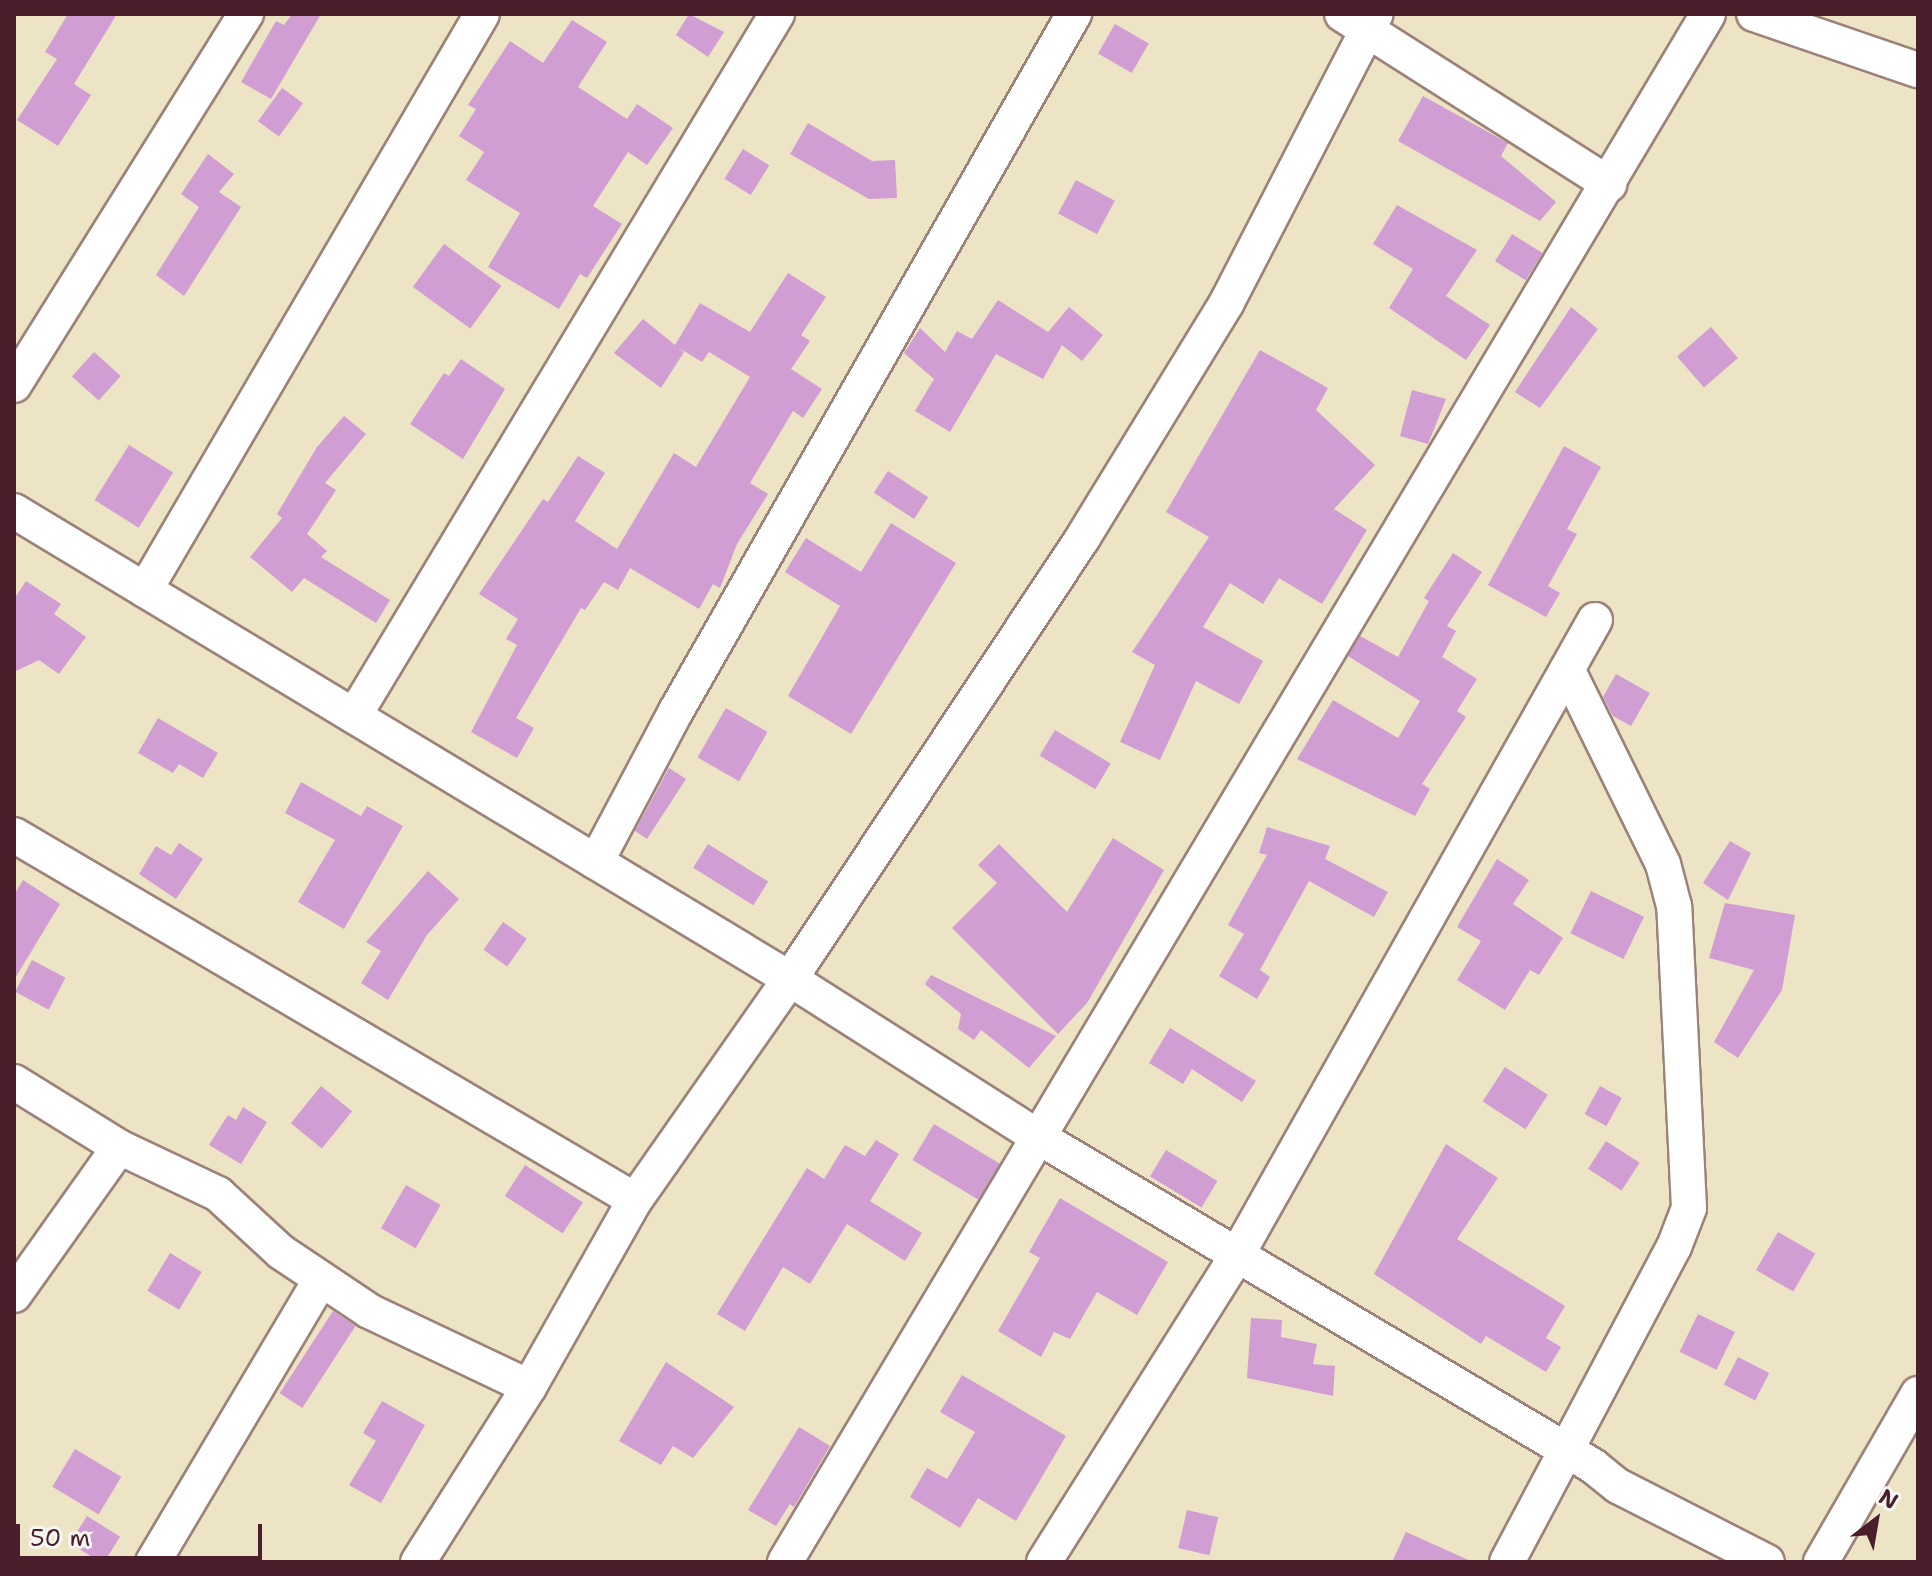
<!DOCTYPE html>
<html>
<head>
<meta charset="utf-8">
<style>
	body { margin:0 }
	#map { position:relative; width:1932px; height:1576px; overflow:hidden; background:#ede4c6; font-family:"Shantell Sans",sans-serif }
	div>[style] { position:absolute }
	.building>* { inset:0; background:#d09ed2; transform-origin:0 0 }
	.roads { filter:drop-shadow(2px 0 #9c8278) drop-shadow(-2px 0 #9c8278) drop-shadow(0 2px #9c8278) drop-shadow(0 -2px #9c8278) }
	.minor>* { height:34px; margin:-17px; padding:0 17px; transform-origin:17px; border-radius:17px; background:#fff }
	span { translate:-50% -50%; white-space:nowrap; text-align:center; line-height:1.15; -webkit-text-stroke:6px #f6f6f2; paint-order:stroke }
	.frame { position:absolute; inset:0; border:16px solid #4a1f2b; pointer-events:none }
	.north { position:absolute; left:1836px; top:1480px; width:80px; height:80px; -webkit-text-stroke:6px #f6f6f2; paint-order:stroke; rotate:31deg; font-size:22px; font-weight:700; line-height:32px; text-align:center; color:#4a1f2b }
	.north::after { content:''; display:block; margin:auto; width:28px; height:36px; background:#4a1f2b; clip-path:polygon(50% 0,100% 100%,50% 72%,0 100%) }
	.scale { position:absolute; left:16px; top:1524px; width:246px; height:36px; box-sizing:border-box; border:4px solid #4a1f2b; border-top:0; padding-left:10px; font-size:24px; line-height:28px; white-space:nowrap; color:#4a1f2b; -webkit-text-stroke:6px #f6f6f2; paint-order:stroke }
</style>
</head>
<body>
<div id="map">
	<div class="building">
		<i style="clip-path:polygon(68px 14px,117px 14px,74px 84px,91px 95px,58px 146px,17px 120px,57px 59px,45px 52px)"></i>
		<i style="clip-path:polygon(292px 14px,321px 14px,271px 99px,241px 82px,276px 21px,284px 25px)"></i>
		<i style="clip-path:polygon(689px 14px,724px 32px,708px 57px,676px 35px)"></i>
		<i style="clip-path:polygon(572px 20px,607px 42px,578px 87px,627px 119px,637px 104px,673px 128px,647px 165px,628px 152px,593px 206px,622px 224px,587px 278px,580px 274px,559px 309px,488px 267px,520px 213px,466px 180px,484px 152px,459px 136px,476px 109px,468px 105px,510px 41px,543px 63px)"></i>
		<i style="left:1115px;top:24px;width:39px;height:34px;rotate:30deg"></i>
		<i style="left:282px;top:88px;width:26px;height:41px;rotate:36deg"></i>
		<i style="clip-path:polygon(1423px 96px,1508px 143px,1501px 156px,1556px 202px,1540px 221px,1398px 141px)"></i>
		<i style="clip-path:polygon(808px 123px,872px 161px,895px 160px,897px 198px,869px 199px,790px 154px)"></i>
		<i style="left:743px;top:149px;width:31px;height:35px;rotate:32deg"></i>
		<i style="clip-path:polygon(208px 154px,234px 174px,219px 192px,241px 207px,184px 296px,156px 275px,199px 207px,181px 194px)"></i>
		<i style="left:1076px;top:180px;width:44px;height:38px;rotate:28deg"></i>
		<i style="clip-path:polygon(1397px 205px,1477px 250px,1446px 296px,1490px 325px,1466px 360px,1389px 308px,1413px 269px,1373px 244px)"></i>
		<i style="left:1512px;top:234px;width:36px;height:32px;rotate:32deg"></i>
		<i style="left:444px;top:244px;width:71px;height:53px;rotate:36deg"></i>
		<i style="clip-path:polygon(788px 273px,826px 297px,801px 335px,810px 341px,791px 369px,822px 389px,803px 418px,793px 411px,750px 483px,768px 494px,737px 544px,720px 588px,713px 584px,699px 609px,630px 568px,618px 590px,604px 582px,585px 610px,581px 608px,516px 718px,534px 728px,517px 758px,471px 732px,517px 645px,506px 639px,518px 619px,479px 594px,543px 499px,548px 502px,578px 456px,605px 473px,575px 521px,617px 549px,674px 453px,696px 467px,750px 377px,709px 352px,702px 362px,679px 348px,684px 352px,661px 388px,614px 353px,643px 319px,675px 345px,700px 303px,750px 332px)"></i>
		<i style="clip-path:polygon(998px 300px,1048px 332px,1069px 307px,1103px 335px,1082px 361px,1062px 345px,1043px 379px,996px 354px,950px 432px,915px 411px,934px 379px,904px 353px,920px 328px,945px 352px,957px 331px,972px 339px)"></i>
		<i style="clip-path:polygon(1571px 307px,1598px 329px,1540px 408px,1515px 392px)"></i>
		<i style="left:1711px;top:327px;width:41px;height:45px;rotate:49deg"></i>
		<i style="clip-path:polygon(1260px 350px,1328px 388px,1316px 410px,1375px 465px,1334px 509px,1367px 530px,1322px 604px,1279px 578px,1263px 604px,1230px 583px,1203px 627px,1263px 661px,1239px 704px,1196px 681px,1160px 760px,1120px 742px,1155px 665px,1132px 652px,1209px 537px,1166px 512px)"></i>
		<i style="left:94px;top:352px;width:36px;height:33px;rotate:42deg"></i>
		<i style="clip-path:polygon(461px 359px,505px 389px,463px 459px,410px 424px,444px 373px,449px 376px)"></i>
		<i style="clip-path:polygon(1412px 390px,1446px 399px,1428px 444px,1400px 436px)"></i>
		<i style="clip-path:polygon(344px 416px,366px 434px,325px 483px,336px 490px,307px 534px,327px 551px,321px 557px,390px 600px,376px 623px,304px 578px,292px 592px,250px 557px,282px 518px,277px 514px,317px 447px)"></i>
		<i style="left:129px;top:445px;width:52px;height:65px;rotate:32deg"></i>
		<i style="clip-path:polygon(1564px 446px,1601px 467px,1567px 529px,1577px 534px,1548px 586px,1560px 593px,1546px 617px,1488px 585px)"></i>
		<i style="left:888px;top:471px;width:48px;height:26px;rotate:33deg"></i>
		<i style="clip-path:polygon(891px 523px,956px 563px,851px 734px,788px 696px,840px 606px,785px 572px,806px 538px,861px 572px)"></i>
		<i style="clip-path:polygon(1453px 553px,1482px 572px,1447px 626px,1456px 631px,1442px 657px,1477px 679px,1457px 711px,1466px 717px,1422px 784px,1430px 789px,1415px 816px,1297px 759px,1333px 700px,1398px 738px,1420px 701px,1348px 656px,1360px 636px,1398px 657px,1429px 601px,1424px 598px)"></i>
		<i style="clip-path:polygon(26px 581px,61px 604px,54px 614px,86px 637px,59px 674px,39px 660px,14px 672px,14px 599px)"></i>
		<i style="clip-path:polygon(1616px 674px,1650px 693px,1631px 726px,1613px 716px,1603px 697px)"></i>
		<i style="left:726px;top:708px;width:48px;height:57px;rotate:30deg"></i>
		<i style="clip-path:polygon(158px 718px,218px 753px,203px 778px,179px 764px,173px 773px,138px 753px)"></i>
		<i style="left:1055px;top:730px;width:65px;height:30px;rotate:31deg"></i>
		<i style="clip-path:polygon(669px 768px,686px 779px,647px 839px,635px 831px)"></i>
		<i style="clip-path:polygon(301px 782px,361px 816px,367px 806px,403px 826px,344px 929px,298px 902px,335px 840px,285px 813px)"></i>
		<i style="clip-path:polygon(1267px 827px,1330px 846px,1325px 859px,1388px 892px,1374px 917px,1309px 881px,1260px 970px,1270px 977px,1257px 999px,1219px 976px,1244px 934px,1228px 925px,1267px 855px,1259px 853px)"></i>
		<i style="clip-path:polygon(1113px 838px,1164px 870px,1087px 1003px,1058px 1034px,952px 928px,997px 883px,978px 865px,999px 844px,1067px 912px)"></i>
		<i style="clip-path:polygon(1730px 841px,1751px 853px,1728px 900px,1703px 883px)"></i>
		<i style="clip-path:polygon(179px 843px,203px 859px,176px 899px,139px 874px,156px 846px,171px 855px)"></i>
		<i style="left:708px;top:844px;width:71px;height:28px;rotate:32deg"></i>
		<i style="clip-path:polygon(1497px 859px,1529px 880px,1513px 904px,1563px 938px,1539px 975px,1530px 970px,1505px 1010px,1457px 980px,1481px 941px,1457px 927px)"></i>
		<i style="clip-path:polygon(428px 871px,459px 899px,427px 935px,388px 1000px,361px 983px,381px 951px,366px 942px)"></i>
		<i style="clip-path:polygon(23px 880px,60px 904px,14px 980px,14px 895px)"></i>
		<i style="left:1591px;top:891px;width:59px;height:47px;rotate:26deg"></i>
		<i style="clip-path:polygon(1725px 903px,1795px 915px,1782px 990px,1738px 1058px,1714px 1042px,1754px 970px,1709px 958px)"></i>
		<i style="left:503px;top:922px;width:29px;height:34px;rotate:35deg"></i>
		<i style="left:32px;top:960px;width:38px;height:36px;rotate:28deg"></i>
		<i style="clip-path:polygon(931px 975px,984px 1001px,1056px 1036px,1029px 1068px,981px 1030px,974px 1040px,958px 1029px,961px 1014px,925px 984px)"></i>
		<i style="clip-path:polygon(1170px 1028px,1256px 1081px,1242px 1102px,1192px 1069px,1183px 1084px,1149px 1063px)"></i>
		<i style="left:1505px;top:1067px;width:51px;height:41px;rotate:33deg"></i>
		<i style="left:321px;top:1086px;width:40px;height:48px;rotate:39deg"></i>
		<i style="left:1600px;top:1086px;width:25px;height:32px;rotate:29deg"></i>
		<i style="clip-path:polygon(243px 1107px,267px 1122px,241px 1164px,209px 1145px,228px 1115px,236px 1120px)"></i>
		<i style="left:934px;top:1124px;width:77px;height:42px;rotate:31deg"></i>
		<i style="clip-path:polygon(876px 1140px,899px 1154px,870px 1201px,922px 1233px,905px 1261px,847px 1224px,810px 1284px,783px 1267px,745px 1331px,717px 1314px,807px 1168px,824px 1179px,845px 1145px,865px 1156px)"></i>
		<i style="left:1606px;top:1141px;width:40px;height:33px;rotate:33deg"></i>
		<i style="clip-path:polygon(1446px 1144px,1498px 1178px,1457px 1239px,1565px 1306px,1546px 1338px,1561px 1347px,1546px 1372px,1486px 1336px,1481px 1344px,1374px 1274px)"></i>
		<i style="left:1166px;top:1150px;width:60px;height:31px;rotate:31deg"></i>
		<i style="left:525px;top:1165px;width:69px;height:37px;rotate:33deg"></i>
		<i style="left:406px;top:1185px;width:40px;height:50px;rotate:30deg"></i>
		<i style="clip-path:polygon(1060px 1198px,1168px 1262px,1137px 1315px,1097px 1292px,1070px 1339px,1054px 1332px,1041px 1357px,998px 1331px,1040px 1258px,1029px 1252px)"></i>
		<i style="left:1778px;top:1232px;width:43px;height:44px;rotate:30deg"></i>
		<i style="left:170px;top:1253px;width:37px;height:44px;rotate:31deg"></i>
		<i style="left:333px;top:1311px;width:27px;height:98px;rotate:33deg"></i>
		<i style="left:1698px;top:1314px;width:41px;height:42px;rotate:26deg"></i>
		<i style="clip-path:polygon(1251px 1318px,1282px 1320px,1281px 1337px,1317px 1344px,1313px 1364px,1335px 1366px,1333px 1396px,1247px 1378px)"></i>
		<i style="left:1738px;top:1357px;width:35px;height:31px;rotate:27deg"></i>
		<i style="clip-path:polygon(666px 1362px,734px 1407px,693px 1458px,673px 1446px,661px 1465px,619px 1441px)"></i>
		<i style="clip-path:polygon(962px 1375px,1066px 1436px,1016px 1521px,978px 1498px,960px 1528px,910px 1497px,927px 1468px,947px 1479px,975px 1432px,940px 1412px)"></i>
		<i style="clip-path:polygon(382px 1401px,425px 1425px,381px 1503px,349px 1485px,376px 1441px,363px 1433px)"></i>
		<i style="clip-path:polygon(799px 1427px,830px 1446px,794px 1507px,790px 1504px,776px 1526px,748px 1510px)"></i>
		<i style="left:75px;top:1449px;width:54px;height:44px;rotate:31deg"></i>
		<i style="left:1187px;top:1510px;width:32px;height:39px;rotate:13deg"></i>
		<i style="left:87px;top:1516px;width:39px;height:32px;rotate:32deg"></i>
		<i style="clip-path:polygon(1406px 1532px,1473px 1562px,1392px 1562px)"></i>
	</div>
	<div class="roads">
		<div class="minor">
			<i style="left:1342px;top:14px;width:317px;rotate:32.5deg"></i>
			<i style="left:1754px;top:14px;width:173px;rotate:18.9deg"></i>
			<i style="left:14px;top:385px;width:438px;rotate:-58deg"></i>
			<i style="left:14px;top:511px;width:906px;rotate:31.09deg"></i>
			<i style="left:790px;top:979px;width:296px;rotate:32.5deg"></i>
			<i style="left:1040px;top:1138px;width:643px;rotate:30.67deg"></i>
			<i style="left:1593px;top:1466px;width:32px;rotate:39deg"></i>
			<i style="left:1618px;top:1486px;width:167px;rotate:27deg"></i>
			<i style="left:145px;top:590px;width:667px;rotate:-59.67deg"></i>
			<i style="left:354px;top:716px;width:820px;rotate:-58.93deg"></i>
			<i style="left:14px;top:835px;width:720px;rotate:30.45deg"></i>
			<i style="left:596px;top:862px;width:171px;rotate:-62.1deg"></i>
			<i style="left:676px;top:711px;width:803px;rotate:-60.27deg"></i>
			<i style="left:14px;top:1082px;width:123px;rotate:31.8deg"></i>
			<i style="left:119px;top:1147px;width:110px;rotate:25.4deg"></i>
			<i style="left:218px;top:1194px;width:86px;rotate:42.6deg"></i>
			<i style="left:281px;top:1252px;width:106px;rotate:33.8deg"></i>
			<i style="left:369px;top:1311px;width:177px;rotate:25.4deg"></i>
			<i style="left:14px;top:1295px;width:181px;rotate:-54.6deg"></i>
			<i style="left:153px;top:1562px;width:327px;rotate:-59.3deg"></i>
			<i style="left:418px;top:1562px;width:207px;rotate:-57.6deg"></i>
			<i style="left:529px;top:1387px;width:215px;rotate:-60.5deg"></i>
			<i style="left:635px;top:1200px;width:270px;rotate:-55deg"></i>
			<i style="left:790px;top:979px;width:528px;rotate:-56.43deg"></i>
			<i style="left:1082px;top:539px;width:276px;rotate:-58.5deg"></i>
			<i style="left:1226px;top:304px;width:326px;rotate:-62.7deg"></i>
			<i style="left:785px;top:1562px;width:1802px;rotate:-59.19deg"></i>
			<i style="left:1044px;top:1562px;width:363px;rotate:-57.8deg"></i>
			<i style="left:1237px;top:1255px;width:729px;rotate:-60.59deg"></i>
			<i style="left:1507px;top:1562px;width:357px;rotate:-62.1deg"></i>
			<i style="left:1674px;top:1247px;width:42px;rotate:-69deg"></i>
			<i style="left:1689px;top:1208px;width:302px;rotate:-92.8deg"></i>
			<i style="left:1674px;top:906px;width:43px;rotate:-104.7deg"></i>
			<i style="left:1663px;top:864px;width:217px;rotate:-116.2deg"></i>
			<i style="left:1821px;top:1562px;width:194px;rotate:-60deg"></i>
		</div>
	</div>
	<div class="frame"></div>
	<div class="north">N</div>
	<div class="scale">50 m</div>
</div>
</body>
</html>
